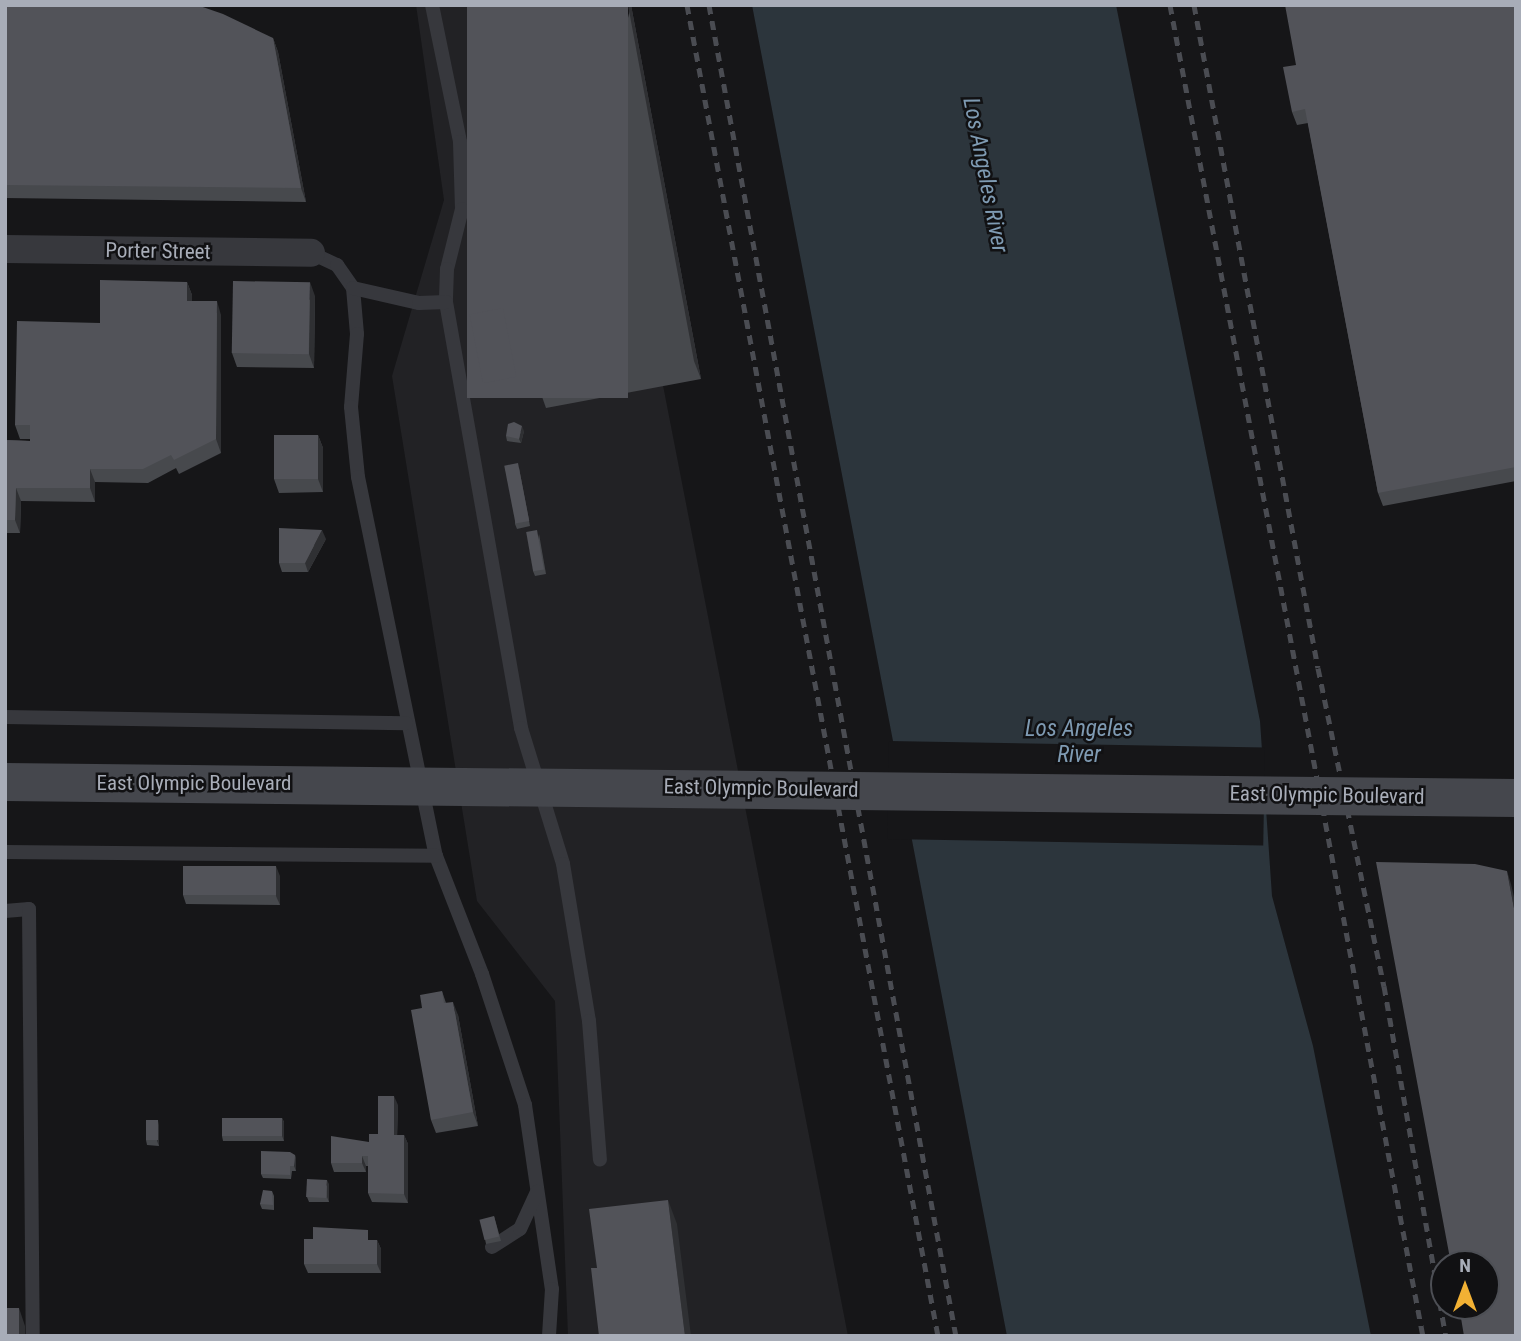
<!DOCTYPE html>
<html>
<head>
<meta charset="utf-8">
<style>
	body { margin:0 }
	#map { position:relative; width:1521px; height:1341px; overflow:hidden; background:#161618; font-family:"Roboto Condensed",sans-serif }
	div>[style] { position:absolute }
	.built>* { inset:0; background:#222225 }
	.water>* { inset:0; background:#2c353c }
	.pier>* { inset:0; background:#161618; transform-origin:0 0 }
	.lane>* { height:14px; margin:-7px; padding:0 7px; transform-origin:7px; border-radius:7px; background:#37383d }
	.street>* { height:28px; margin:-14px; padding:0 14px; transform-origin:14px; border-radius:14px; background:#37383d }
	.rail>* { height:5px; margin-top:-2.5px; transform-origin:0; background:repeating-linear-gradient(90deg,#4a4c52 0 9px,transparent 0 16px) }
	.secondary-bridge>* { height:38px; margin:-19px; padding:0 19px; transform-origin:19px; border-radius:19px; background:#45474d }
	.wall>* { inset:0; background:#47494d }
	.shaded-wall>* { inset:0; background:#2f3033 }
	.building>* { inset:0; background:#525359; transform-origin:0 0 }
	span { translate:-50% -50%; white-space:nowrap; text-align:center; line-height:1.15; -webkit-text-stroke:5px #111113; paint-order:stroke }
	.street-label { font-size:21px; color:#a8adb8 }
	.water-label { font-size:23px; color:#7f9bb3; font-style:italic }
	.frame { position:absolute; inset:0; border:7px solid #a8adb8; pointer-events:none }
	.north { position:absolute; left:1430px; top:1250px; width:70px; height:70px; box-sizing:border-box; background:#111113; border:2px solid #4d4f55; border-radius:50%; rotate:0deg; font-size:19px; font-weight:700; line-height:28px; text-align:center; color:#a8adb8 }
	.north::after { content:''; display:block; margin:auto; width:24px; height:32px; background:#f2b134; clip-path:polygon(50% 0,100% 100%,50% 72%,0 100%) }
</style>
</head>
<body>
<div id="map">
	<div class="built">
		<i style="clip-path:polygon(416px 5px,589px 5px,848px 1336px,568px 1336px,555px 1001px,477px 901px,392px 376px,444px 200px)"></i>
	</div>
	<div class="water">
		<i style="clip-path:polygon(752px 5px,1116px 5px,1260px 721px,1272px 896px,1313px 1046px,1371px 1336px,1007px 1336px)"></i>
	</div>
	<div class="pier">
		<i style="left:889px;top:741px;width:376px;height:98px;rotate:1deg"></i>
	</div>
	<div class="lane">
		<i style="left:432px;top:5px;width:140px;rotate:78.4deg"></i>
		<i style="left:460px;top:142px;width:67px;rotate:88.3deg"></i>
		<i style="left:462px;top:209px;width:62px;rotate:104deg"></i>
		<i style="left:447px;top:269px;width:33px;rotate:92deg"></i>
		<i style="left:446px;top:302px;width:433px;rotate:80deg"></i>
		<i style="left:521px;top:728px;width:142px;rotate:72.8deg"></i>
		<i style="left:563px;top:864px;width:159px;rotate:80.6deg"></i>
		<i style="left:589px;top:1021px;width:139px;rotate:85.5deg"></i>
		<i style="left:311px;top:253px;width:29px;rotate:25deg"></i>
		<i style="left:337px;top:265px;width:28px;rotate:55deg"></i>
		<i style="left:353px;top:288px;width:46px;rotate:85deg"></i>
		<i style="left:357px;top:334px;width:73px;rotate:94.7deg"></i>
		<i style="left:351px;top:407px;width:70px;rotate:84.3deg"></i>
		<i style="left:358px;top:477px;width:387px;rotate:78.4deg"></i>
		<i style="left:436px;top:856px;width:127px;rotate:68.7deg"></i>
		<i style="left:482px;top:974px;width:138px;rotate:71.8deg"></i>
		<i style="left:525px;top:1105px;width:186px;rotate:81.7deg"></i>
		<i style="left:552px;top:1289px;width:47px;rotate:93.7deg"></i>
		<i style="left:353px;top:288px;width:68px;rotate:12.8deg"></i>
		<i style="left:419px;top:303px;width:27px;rotate:-2deg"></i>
		<i style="left:5px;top:717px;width:401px;rotate:0.9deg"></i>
		<i style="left:5px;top:852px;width:431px;rotate:0.5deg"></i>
		<i style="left:5px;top:911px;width:24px;rotate:-5deg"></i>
		<i style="left:29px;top:909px;width:427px;rotate:89.5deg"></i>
		<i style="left:492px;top:1247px;width:33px;rotate:-33deg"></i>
		<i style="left:520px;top:1229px;width:41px;rotate:-65.3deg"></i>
	</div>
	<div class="street">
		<i style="left:5px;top:249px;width:306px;rotate:0.7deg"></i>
	</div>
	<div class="rail">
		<i style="left:687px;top:5px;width:1354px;rotate:79.32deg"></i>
		<i style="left:709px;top:5px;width:1354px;rotate:79.49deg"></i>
		<i style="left:1170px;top:5px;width:1355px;rotate:79.24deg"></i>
		<i style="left:1194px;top:5px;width:674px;rotate:79.41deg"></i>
		<i style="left:1318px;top:668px;width:325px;rotate:78.3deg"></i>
		<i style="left:1384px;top:986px;width:355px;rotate:80deg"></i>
	</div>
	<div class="secondary-bridge">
		<i style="left:5px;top:782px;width:1511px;rotate:0.61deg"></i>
	</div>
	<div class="wall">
		<i style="clip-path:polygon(5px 5px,273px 38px,278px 52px,306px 202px,5px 198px)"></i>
		<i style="clip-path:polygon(631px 5px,701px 379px,546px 408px,540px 391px)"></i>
		<i style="clip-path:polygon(1516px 5px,1516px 481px,1383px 506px,1378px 493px,1308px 123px,1297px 125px,1292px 112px,1296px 65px)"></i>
		<i style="clip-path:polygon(187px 282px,192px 295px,192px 301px,221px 315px,221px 453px,179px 474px,176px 468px,148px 483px,95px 482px,95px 502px,21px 501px,20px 533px,5px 533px,5px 440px,30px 441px,30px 439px,20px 439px,15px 425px)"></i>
		<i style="clip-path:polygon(315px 296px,314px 368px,237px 367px,232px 353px)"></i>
		<i style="clip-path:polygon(503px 308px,507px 318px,519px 386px,486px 392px,482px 383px)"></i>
		<i style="clip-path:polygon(524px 431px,521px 443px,507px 441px,506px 436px)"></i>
		<i style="clip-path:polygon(318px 435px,323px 448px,323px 492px,279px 493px,274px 479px)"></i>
		<i style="clip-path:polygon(519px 468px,530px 526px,517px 529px,515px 524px)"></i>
		<i style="clip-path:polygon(539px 534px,546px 574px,535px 576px,533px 571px)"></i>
		<i style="clip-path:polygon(326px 539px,308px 572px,282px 572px,279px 563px)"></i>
		<i style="clip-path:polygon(280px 876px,280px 905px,186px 904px,183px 895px)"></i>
		<i style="clip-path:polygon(442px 991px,446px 1003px,458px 1015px,478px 1126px,436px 1133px,431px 1120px,422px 1008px)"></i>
		<i style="clip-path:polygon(398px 1105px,397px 1135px,404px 1135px,408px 1144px,408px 1203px,372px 1202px,368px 1193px,368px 1166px,366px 1166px,366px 1172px,334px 1172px,331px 1163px,369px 1142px,378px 1134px)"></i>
		<i style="clip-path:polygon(282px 1118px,284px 1122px,284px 1141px,223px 1141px,222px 1136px)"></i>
		<i style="clip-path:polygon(159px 1125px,159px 1146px,147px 1145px,146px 1140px)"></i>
		<i style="clip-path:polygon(295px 1155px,296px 1159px,296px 1171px,292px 1171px,291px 1179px,263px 1178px,261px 1174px)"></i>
		<i style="clip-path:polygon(329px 1184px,329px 1202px,309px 1202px,307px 1197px)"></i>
		<i style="clip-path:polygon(272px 1191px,274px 1196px,274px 1210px,262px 1209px,260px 1204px)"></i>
		<i style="clip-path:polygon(494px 1216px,501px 1241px,486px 1244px,485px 1239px)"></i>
		<i style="clip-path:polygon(372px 1240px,377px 1240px,381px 1249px,381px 1273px,308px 1273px,304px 1264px)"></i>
	</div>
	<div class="shaded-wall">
		<i style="clip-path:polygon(628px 5px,631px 5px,701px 379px,694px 361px)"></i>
		<i style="clip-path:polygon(273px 38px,278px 52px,306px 202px,301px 188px)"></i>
		<i style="clip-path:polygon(187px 282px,192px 295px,192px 314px,187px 301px)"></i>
		<i style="clip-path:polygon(310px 282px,315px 296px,314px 368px,309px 354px)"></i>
		<i style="clip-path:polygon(217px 301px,221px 315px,221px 453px,216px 439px)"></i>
		<i style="clip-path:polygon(503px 308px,507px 318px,519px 386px,516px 377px)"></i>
		<i style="clip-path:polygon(522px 426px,524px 431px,521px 443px,519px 439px)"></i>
		<i style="clip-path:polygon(318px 435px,323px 448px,323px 492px,318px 479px)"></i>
		<i style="clip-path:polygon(90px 469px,95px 482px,95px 502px,90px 488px)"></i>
		<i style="clip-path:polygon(16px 488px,21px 501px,20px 533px,15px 520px)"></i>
		<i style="clip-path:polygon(322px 530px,326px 539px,308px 572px,305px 563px)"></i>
		<i style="clip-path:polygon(276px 866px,280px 876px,280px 905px,276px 896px)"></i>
		<i style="clip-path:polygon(1507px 871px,1511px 884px,1516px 906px,1516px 919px)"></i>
		<i style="clip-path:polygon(453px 1002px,458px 1015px,478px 1126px,473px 1112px)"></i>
		<i style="clip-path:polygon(394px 1096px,398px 1105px,397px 1144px,394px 1135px)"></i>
		<i style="clip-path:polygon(282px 1118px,284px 1122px,284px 1141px,282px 1136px)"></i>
		<i style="clip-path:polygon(158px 1120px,159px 1125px,159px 1146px,157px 1141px)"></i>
		<i style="clip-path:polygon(404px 1135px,408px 1144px,408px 1203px,404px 1194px)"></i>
		<i style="clip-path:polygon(295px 1155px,296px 1159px,296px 1171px,294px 1166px)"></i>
		<i style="clip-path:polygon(362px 1156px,366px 1166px,366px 1172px,362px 1163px)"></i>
		<i style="clip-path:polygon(327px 1180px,329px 1184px,329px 1202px,327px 1197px)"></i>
		<i style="clip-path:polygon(668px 1200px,677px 1224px,691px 1336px,685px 1336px)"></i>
		<i style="clip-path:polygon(377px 1240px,381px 1249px,381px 1273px,377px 1264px)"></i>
		<i style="clip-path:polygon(19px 1308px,25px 1326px,25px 1336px,18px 1336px)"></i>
	</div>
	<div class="building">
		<i style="clip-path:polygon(5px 5px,197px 5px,223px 14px,273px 38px,301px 188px,5px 185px)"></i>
		<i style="left:467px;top:5px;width:161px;height:393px"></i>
		<i style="clip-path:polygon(1285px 5px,1516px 5px,1516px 467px,1378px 493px,1305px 109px,1292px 112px,1283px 67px,1296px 65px)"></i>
		<i style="clip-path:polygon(100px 280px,187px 282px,187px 301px,217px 301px,216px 439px,174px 460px,171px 455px,143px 469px,90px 469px,90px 488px,16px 488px,15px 520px,5px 520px,5px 440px,30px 441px,30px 425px,15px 425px,17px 321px,100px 323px)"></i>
		<i style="left:233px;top:281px;width:77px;height:72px;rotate:1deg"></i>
		<i style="left:503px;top:308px;width:70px;height:34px;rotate:79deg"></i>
		<i style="clip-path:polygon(514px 422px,522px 426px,519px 439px,506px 436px,508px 424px)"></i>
		<i style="left:274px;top:435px;width:44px;height:44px"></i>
		<i style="left:518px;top:463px;width:59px;height:14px;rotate:79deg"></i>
		<i style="clip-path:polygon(279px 528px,322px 530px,305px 563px,279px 563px)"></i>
		<i style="left:537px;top:530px;width:40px;height:11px;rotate:80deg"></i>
		<i style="clip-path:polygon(1376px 862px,1475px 864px,1507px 871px,1516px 919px,1516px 1336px,1464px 1336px,1459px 1306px,1486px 1306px,1486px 1264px,1451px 1264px)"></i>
		<i style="left:183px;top:866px;width:93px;height:29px"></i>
		<i style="clip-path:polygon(442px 991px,444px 1003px,453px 1002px,473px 1112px,431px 1120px,411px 1010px,422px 1008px,420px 995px)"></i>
		<i style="clip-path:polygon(378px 1096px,394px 1096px,394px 1135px,404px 1135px,404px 1194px,368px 1193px,368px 1156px,362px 1156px,362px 1163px,331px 1163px,331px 1136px,369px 1142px,369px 1134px,378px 1134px)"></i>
		<i style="left:282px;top:1118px;width:18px;height:60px;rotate:90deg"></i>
		<i style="left:146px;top:1120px;width:12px;height:20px"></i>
		<i style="clip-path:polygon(261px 1151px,290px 1152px,295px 1155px,294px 1166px,290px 1166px,290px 1175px,261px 1174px)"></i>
		<i style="left:307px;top:1179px;width:20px;height:18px;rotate:3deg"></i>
		<i style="clip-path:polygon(263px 1190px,272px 1191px,273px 1205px,260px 1204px)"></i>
		<i style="clip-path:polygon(668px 1200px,685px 1336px,599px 1336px,591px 1268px,597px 1268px,589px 1209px)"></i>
		<i style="left:494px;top:1216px;width:21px;height:15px;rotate:76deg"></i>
		<i style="clip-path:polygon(313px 1227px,368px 1230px,368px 1240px,377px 1240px,377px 1264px,304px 1264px,304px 1239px,313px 1239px)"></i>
		<i style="left:5px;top:1308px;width:14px;height:28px"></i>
	</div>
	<div class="street-label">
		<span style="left:158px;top:251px;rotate:1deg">Porter Street</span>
		<span style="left:194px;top:783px">East Olympic Boulevard</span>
		<span style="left:761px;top:788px;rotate:1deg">East Olympic Boulevard</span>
		<span style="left:1327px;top:795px;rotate:1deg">East Olympic Boulevard</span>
	</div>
	<div class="water-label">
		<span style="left:985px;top:175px;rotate:79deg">Los Angeles River</span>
		<span style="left:1079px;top:742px">Los Angeles<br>River</span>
	</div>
	<div class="frame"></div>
	<div class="north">N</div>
</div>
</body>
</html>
